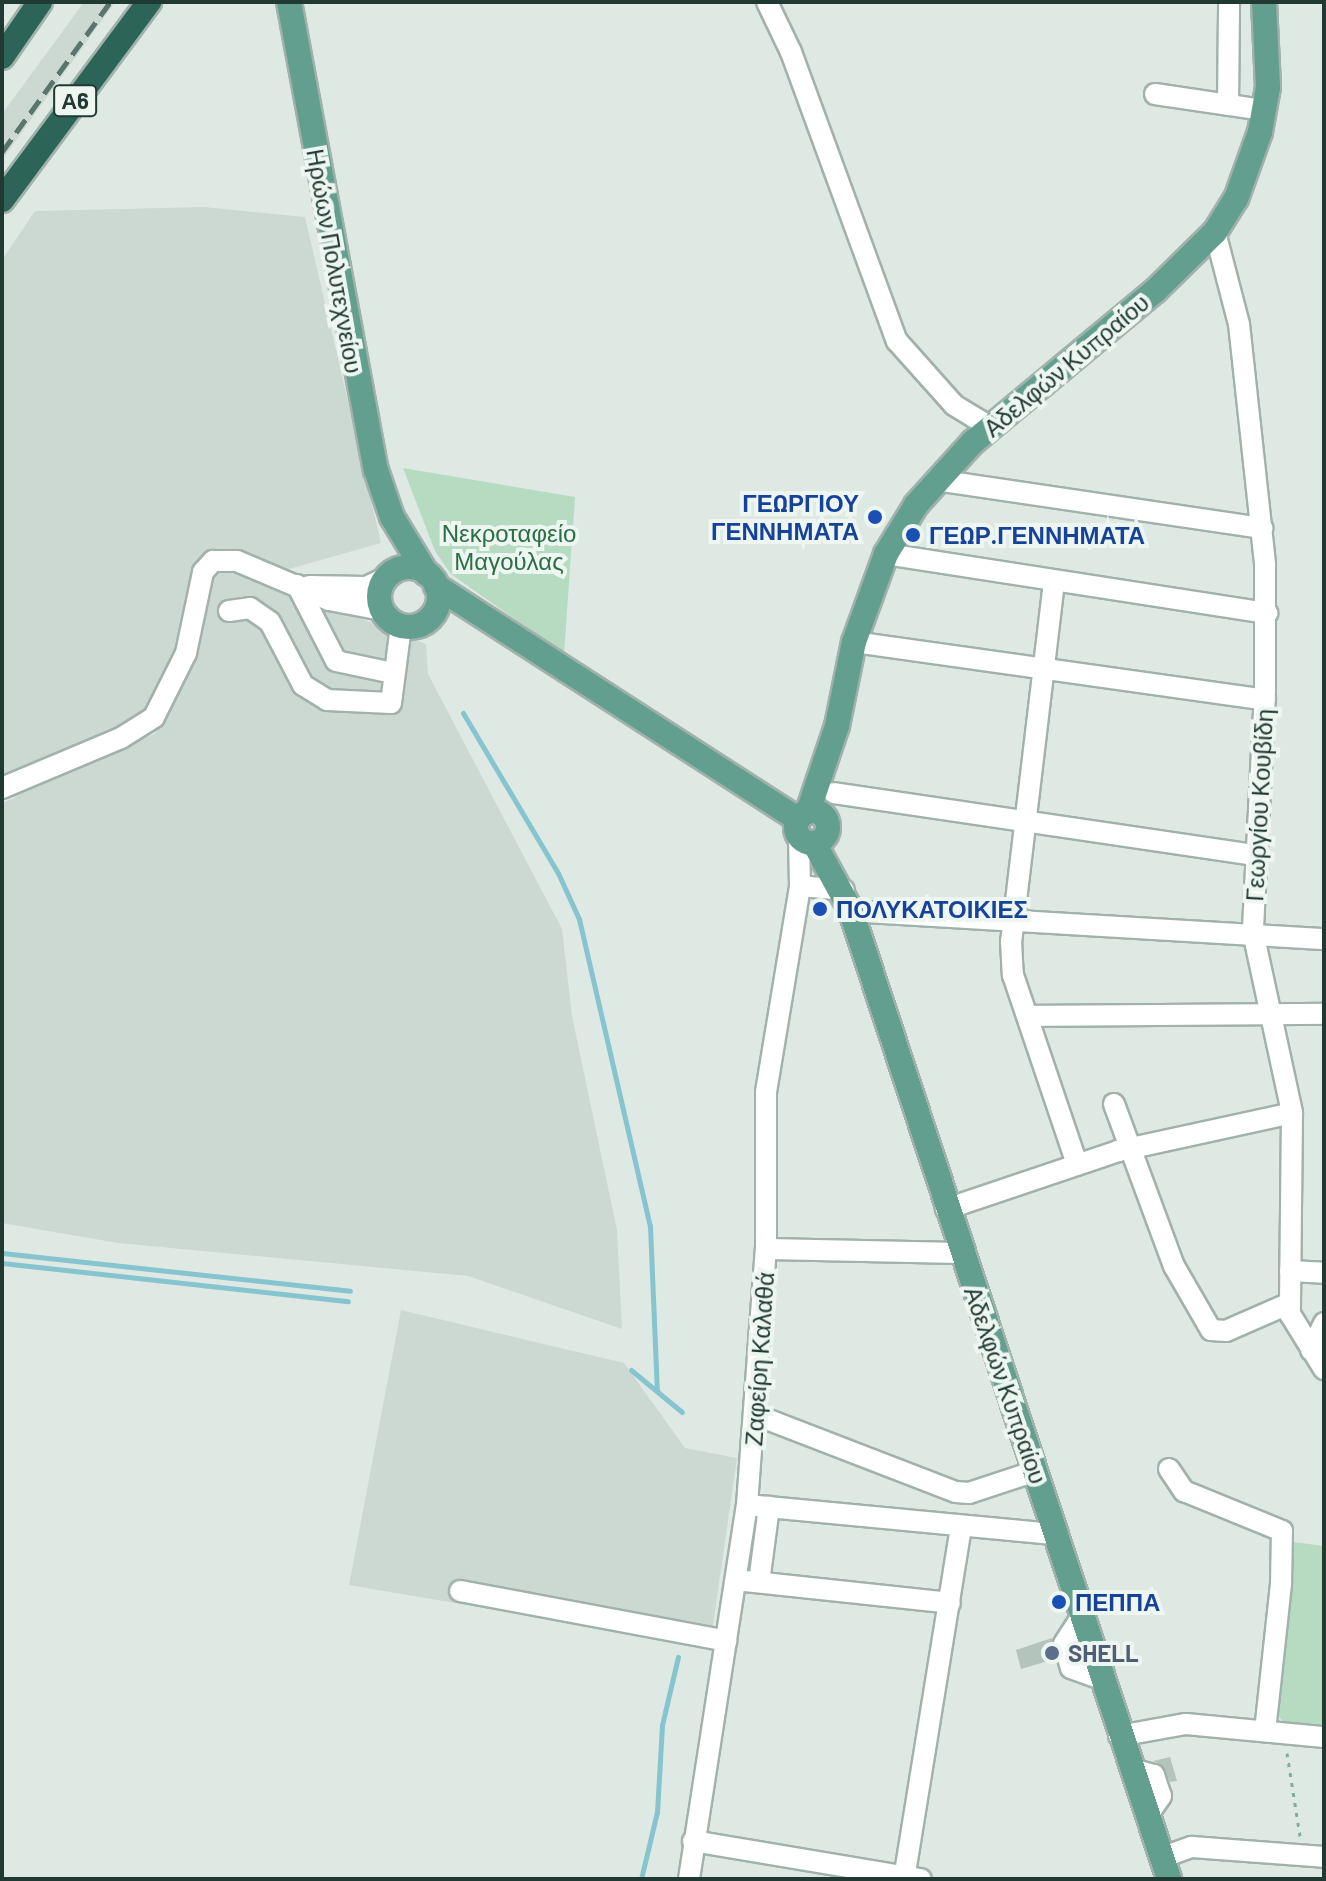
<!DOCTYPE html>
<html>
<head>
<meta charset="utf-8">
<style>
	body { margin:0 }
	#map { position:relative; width:1326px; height:1881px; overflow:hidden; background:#dee9e4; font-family:Barlow,sans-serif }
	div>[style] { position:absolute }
	.built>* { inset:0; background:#ccd9d3 }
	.green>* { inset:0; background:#b7dbc0 }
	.stream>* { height:5px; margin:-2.5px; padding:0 2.5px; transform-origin:2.5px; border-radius:2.5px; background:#86c4cf }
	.building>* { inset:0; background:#b3c4bd }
	.path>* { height:3px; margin-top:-1.5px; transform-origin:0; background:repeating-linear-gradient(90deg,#7fad9e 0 4px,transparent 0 10px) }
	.roads { filter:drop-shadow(2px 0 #a1b1ab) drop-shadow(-2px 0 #a1b1ab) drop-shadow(0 2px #a1b1ab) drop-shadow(0 -2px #a1b1ab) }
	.minor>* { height:20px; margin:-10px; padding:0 10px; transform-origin:10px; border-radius:10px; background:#fff }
	.major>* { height:24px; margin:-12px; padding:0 12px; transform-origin:12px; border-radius:12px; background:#639f8e }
	.major>.ring { margin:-12px; padding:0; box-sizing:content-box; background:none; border:24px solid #639f8e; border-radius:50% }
	.highway>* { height:24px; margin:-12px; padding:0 12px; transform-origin:12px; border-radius:12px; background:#2c6458 }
	.rail>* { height:5px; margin-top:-2.5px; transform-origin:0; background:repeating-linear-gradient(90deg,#5a756d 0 16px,transparent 0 24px) }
	.dots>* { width:22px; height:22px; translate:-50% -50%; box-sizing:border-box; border:4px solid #eef6f2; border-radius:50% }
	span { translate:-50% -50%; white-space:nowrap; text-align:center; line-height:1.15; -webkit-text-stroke:8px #eef6f2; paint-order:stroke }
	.shield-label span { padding:2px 6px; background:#eef6f2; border:2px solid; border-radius:6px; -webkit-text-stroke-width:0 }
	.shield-label { font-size:22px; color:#203932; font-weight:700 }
	.street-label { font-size:24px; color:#203932 }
	.transit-label { font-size:24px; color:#164399; font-weight:700 }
	.right { translate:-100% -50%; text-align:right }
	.left { translate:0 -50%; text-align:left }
	.park-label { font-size:24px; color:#2b6f44 }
	.service-label { font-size:24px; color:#4e5e75; font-weight:700 }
	.frame { position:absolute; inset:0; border:4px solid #203932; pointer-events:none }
</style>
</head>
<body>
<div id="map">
	<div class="built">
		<i style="clip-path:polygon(84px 2px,115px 2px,2px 160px,2px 114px)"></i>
		<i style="clip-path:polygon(204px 207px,305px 217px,381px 543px,282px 571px,240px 554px,219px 551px,202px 556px,181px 641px,155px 701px,107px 737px,2px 779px,2px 260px,35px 211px)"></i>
		<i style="clip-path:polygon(236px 570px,426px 644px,428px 674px,562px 929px,572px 1016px,617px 1230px,622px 1329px,468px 1276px,118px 1243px,2px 1223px,2px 803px,15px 798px,16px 788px,155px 734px,193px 661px,210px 584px,221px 572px)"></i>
		<i style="clip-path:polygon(401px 1310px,624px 1363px,685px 1448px,737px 1458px,710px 1646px,349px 1585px)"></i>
	</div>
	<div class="green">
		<i style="clip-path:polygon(403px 468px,575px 497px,564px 654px,451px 574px,435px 551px)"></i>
		<i style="clip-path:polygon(1294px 1542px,1324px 1546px,1324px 1729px,1286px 1726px,1275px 1711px)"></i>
	</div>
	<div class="stream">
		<i style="left:463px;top:713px;width:186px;rotate:59.3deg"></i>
		<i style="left:558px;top:873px;width:51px;rotate:65.5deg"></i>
		<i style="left:579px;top:919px;width:315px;rotate:77deg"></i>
		<i style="left:650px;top:1226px;width:164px;rotate:87.6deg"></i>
		<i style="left:2px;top:1253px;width:350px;rotate:6.2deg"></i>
		<i style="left:2px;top:1263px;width:348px;rotate:6.3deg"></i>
		<i style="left:631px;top:1370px;width:66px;rotate:39.5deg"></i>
		<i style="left:641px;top:1879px;width:69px;rotate:-76.6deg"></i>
		<i style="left:657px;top:1812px;width:87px;rotate:-86.7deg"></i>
		<i style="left:662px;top:1725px;width:70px;rotate:-76.8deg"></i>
	</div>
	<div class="building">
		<i style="clip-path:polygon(1052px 1638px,1055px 1659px,1021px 1669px,1016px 1650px)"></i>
		<i style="clip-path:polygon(1170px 1757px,1177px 1781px,1170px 1782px,1163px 1766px,1153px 1761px)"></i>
	</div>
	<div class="path">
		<i style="left:1287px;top:1753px;width:84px;rotate:81.1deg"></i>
	</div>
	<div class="roads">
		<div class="minor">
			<i style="left:767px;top:2px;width:55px;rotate:64.4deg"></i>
			<i style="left:791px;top:52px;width:308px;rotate:69.9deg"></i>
			<i style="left:897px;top:341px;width:86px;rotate:48.3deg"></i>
			<i style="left:954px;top:405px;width:42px;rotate:31.4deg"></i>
			<i style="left:1155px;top:94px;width:110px;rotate:8.4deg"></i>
			<i style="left:1228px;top:105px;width:103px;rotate:-89.4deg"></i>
			<i style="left:1215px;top:232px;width:95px;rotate:75.4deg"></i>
			<i style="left:1239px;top:324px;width:242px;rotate:83.8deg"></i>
			<i style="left:1265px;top:565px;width:126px;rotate:90deg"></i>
			<i style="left:1265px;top:691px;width:241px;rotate:92.9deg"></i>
			<i style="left:1253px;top:932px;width:185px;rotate:77.8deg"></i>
			<i style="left:1292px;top:1113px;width:201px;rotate:90.6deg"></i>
			<i style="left:1290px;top:1314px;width:65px;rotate:58.3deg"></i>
			<i style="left:936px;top:480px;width:330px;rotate:8.4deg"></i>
			<i style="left:886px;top:554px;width:386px;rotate:8.8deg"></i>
			<i style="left:1054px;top:582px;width:362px;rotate:96.8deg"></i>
			<i style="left:1011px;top:941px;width:34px;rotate:87deg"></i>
			<i style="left:1013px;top:975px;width:200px;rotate:71.3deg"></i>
			<i style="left:297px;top:585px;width:85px;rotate:62.8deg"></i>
			<i style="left:336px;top:661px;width:58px;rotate:11.9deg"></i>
			<i style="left:309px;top:586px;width:57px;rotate:1deg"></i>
			<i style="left:366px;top:587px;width:21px;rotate:-25deg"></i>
			<i style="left:229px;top:611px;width:21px;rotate:-8deg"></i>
			<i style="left:250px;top:608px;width:24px;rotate:35deg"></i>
			<i style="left:270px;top:622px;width:71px;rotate:62.4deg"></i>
			<i style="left:303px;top:685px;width:28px;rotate:32deg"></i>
			<i style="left:327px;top:700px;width:64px;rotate:2.7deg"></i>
			<i style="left:391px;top:703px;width:78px;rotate:-82.6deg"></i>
			<i style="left:854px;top:642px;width:415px;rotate:8deg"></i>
			<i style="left:2px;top:788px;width:129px;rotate:-22.8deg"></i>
			<i style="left:121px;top:738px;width:39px;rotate:-32deg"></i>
			<i style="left:154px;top:717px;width:72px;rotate:-63.4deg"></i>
			<i style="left:186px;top:653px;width:83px;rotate:-78.1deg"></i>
			<i style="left:203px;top:572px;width:15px;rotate:-48deg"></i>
			<i style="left:213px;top:561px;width:24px"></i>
			<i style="left:237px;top:561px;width:100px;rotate:23deg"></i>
			<i style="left:329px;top:600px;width:54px;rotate:10.7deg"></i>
			<i style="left:834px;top:793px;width:426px;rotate:8.4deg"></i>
			<i style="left:800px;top:886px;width:44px;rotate:5.2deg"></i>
			<i style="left:851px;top:911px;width:474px;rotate:3.4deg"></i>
			<i style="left:1027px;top:1016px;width:297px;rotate:-0.4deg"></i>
			<i style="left:1114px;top:1104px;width:173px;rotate:69.7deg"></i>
			<i style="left:1174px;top:1266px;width:74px;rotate:60deg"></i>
			<i style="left:1211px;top:1330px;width:15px;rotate:4deg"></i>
			<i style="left:1226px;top:1331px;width:70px;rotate:-23.6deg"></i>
			<i style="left:946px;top:1209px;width:182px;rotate:-18.6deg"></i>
			<i style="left:1118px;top:1151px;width:178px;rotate:-12.3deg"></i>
			<i style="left:766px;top:1249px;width:195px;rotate:1.2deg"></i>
			<i style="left:1290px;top:1271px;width:34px;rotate:3deg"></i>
			<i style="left:1311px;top:1350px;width:30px;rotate:-64deg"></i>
			<i style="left:756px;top:1415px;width:214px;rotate:21.1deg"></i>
			<i style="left:956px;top:1492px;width:13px;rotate:4deg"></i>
			<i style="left:969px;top:1493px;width:71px;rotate:-18.2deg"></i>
			<i style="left:1169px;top:1469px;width:27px;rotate:56deg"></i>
			<i style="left:1184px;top:1491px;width:106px;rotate:22.2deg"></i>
			<i style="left:1282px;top:1531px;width:53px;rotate:91.1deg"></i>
			<i style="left:1281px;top:1584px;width:148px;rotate:96.2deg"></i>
			<i style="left:747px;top:1505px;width:310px;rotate:5.4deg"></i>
			<i style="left:736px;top:1580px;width:215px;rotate:6.1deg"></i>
			<i style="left:759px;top:1582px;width:76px;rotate:-82.4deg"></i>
			<i style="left:460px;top:1591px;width:271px;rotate:10.6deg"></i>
			<i style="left:1082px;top:1616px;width:33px;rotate:123deg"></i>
			<i style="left:1064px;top:1644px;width:25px;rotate:74deg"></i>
			<i style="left:1071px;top:1668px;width:32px;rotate:20deg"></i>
			<i style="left:1119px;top:1736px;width:68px;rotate:-10.2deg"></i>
			<i style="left:1186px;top:1724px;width:139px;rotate:5.4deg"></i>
			<i style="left:1131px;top:1769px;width:24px;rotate:15deg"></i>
			<i style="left:1154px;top:1775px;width:22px;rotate:72deg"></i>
			<i style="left:1161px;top:1796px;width:24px;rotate:125deg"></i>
			<i style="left:693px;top:1841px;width:231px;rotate:9.5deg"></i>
			<i style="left:1161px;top:1858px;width:33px;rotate:-20deg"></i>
			<i style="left:1192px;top:1847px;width:132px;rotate:4.3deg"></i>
			<i style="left:689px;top:1879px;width:378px;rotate:-81.2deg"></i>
			<i style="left:747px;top:1505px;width:257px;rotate:-85.8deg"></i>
			<i style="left:766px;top:1249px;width:157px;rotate:-90deg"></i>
			<i style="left:766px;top:1092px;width:209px;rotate:-80.6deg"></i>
			<i style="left:800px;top:886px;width:49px;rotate:-91.2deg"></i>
			<i style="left:904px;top:1879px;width:356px;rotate:-80.8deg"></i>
		</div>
		<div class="major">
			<i style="left:289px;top:2px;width:476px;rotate:79.5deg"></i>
			<i style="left:376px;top:470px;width:50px;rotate:71.2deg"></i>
			<i style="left:392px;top:517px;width:66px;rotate:58.7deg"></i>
			<i class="ring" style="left:379px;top:567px;width:36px;height:36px"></i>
			<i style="left:436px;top:586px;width:431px;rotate:32.8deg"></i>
			<i class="ring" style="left:796px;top:811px;width:8px;height:8px"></i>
			<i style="left:808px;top:812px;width:91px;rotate:-71.4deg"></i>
			<i style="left:837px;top:726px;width:86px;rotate:-78.6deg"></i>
			<i style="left:854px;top:642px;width:94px;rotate:-70deg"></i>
			<i style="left:886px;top:554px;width:57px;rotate:-58.5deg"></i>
			<i style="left:916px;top:505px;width:85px;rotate:-47.9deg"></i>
			<i style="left:973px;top:442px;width:236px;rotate:-39.7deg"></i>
			<i style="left:1155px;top:291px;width:84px;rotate:-44.5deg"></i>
			<i style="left:1215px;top:232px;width:39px;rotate:-58deg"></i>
			<i style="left:1236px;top:199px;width:71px;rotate:-70.3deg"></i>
			<i style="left:1260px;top:132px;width:46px;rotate:-79.9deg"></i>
			<i style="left:1268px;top:87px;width:85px;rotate:-92.7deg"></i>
			<i style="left:814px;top:843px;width:77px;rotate:61.4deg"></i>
			<i style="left:851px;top:911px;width:1019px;rotate:71.81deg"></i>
		</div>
		<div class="highway">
			<i style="left:2px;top:57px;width:67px;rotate:-55.4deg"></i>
			<i style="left:2px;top:200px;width:247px;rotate:-53.4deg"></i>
		</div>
	</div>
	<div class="rail">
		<i style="left:2px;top:152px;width:185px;rotate:-54.2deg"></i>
	</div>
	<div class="dots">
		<i style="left:875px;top:517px;background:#1a4fb4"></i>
		<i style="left:913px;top:535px;background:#1a4fb4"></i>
		<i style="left:820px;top:909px;background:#1a4fb4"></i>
		<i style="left:1059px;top:1602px;background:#1a4fb4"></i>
		<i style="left:1052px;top:1653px;background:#5c6f8a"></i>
	</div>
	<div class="shield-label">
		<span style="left:75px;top:101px">Α6</span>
	</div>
	<div class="street-label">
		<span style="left:335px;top:261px;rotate:80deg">Ηρώων Πολυτεχνείου</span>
		<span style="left:1066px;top:365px;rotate:-40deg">Αδελφών Κυπραίου</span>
		<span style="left:1259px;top:805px;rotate:-87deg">Γεωργίου Κουβίδη</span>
		<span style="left:759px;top:1359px;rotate:-86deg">Ζαφείρη Καλαθά</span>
		<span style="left:1006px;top:1385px;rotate:71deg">Αδελφών Κυπραίου</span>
	</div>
	<div class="transit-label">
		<span class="right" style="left:859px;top:517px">ΓΕΩΡΓΙΟΥ<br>ΓΕΝΝΗΜΑΤΑ</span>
		<span class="left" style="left:929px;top:535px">ΓΕΩΡ.ΓΕΝΝΗΜΑΤΑ</span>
		<span class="left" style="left:836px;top:909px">ΠΟΛΥΚΑΤΟΙΚΙΕΣ</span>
		<span class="left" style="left:1075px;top:1602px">ΠΕΠΠΑ</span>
	</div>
	<div class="park-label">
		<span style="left:509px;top:547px">Νεκροταφείο<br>Μαγούλας</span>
	</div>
	<div class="service-label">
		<span class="left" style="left:1068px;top:1653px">SHELL</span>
	</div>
	<div class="frame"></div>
</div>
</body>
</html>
